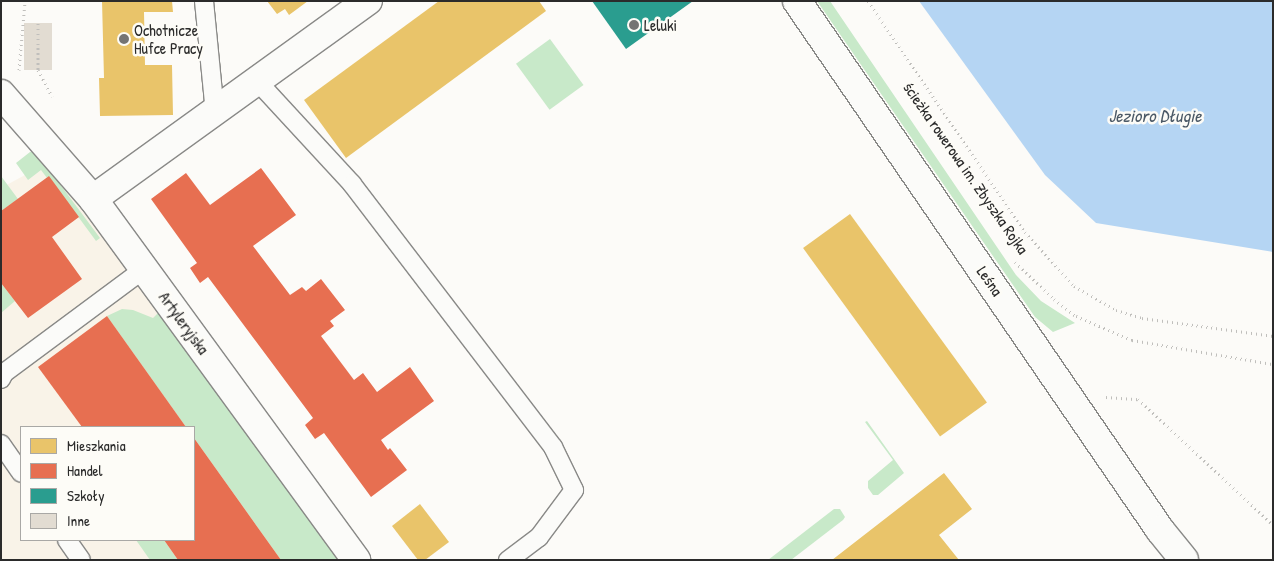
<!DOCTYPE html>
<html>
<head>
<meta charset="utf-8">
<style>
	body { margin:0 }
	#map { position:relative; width:1274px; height:561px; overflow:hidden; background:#fcfbf8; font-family:"Patrick Hand",sans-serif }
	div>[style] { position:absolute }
	.built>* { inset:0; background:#f9f3e8 }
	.green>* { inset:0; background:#c8e9c9; transform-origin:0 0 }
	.water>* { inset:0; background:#b5d5f3 }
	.homes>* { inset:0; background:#e9c46a; transform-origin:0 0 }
	.shops>* { inset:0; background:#e76f51 }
	.schools>* { inset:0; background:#2a9d8f }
	.building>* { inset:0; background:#e2dcd2; transform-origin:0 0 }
	.path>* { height:3px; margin-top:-1.5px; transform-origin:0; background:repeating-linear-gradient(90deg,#c0bfbc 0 1px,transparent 0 5px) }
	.roads { filter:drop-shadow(1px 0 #898987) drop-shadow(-1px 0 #898987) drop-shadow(0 1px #898987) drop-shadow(0 -1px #898987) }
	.service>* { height:18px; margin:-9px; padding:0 9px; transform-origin:9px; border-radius:9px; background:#fbfbf9 }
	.minor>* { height:28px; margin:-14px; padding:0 14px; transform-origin:14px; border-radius:14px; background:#fbfbf9 }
	.dots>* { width:14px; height:14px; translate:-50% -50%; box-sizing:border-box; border:2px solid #fdfcf7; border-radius:50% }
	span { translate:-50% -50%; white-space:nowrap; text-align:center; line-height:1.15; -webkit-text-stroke:5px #fdfcf7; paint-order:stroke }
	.poi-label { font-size:16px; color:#2b2b2b }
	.left { translate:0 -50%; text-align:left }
	.street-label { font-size:16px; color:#2b2b2b }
	.water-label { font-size:18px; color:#4b5966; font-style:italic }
	.frame { position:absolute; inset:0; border:2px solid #2b2b2b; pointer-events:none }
	.legend { position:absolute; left:20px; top:426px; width:175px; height:115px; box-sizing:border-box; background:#fdfcf7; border:1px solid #a9a8a5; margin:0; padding:6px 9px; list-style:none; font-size:15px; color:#2b2b2b }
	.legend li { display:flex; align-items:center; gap:10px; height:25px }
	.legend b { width:25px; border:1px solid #a9a8a5 }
</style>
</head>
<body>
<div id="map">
	<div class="built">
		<i style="clip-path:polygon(evenodd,49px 162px,337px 560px,1px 560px,1px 188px,49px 162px,21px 427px,194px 427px,194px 540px,21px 540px,21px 427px)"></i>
	</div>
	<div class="green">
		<i style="clip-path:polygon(817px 1px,830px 1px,1016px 275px,1041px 301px,1075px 323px,1053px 332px,1035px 317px)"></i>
		<i style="left:550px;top:39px;width:57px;height:42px;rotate:54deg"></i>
		<i style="clip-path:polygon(30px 152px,36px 152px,100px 238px,96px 241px,49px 177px,47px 178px,41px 170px,28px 180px,16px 163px)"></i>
		<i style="clip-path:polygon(1px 176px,18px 199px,1px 211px)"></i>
		<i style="clip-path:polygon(1px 283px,15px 301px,1px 313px)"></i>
		<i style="clip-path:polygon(122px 309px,133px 310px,153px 318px,158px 313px,339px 560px,281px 560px,194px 438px,194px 427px,186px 427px,107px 316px)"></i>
		<i style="clip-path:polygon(867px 421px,904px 473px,878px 495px,873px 495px,868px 488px,868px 481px,893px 460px,865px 422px)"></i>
		<i style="clip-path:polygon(834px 509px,840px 509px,845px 517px,843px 520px,791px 560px,768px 560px)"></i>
		<i style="clip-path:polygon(136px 540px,164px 540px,178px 560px,150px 560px)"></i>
	</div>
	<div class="water">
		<i style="clip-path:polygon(919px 1px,1273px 1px,1273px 252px,1096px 223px,1045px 175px)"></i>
	</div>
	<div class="homes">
		<i style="clip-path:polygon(102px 1px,172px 1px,173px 12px,144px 12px,145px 65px,172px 65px,173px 115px,100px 116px,99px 78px,104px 78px)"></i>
		<i style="clip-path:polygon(267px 1px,308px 1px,289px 15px,285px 9px,277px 14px)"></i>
		<i style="clip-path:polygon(439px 1px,539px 1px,546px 11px,346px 158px,304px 100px)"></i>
		<i style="left:850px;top:214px;width:233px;height:58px;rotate:54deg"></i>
		<i style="clip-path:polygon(944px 473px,972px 509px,939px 535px,959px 560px,832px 560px)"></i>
		<i style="clip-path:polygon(420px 504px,449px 542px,425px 560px,418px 560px,392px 526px)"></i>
	</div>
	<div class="shops">
		<i style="clip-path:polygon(261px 168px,296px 215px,253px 246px,290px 295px,302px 287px,306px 291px,321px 279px,345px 310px,330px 321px,334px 326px,321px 336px,354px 380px,363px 373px,377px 392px,410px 367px,434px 401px,381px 440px,388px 450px,390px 448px,407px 470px,371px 497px,324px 433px,315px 439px,305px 425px,313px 418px,208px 277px,200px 283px,190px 268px,197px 263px,151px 199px,186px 173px,210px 205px)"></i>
		<i style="clip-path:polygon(49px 176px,79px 217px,52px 237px,82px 279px,28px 318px,1px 283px,1px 211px)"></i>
		<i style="clip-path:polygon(107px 316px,186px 427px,82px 427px,38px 367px)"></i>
		<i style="clip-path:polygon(194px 438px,281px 560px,178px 560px,164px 540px,194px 540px)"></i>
	</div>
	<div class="schools">
		<i style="clip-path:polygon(592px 1px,693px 1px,626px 49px)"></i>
	</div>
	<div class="building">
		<i style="left:52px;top:23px;width:47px;height:28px;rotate:90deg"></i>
	</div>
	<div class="path">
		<i style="left:868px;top:1px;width:279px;rotate:55.8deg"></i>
		<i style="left:1025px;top:232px;width:73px;rotate:47.8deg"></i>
		<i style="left:1074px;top:286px;width:48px;rotate:29.7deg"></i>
		<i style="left:1116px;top:310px;width:27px;rotate:17deg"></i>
		<i style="left:1142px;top:318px;width:132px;rotate:7.8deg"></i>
		<i style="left:38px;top:23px;width:47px;rotate:90deg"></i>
		<i style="left:38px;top:70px;width:30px;rotate:62deg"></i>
		<i style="left:19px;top:70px;width:69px;rotate:-85deg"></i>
		<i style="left:1015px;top:262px;width:54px;rotate:43.5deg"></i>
		<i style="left:1054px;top:299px;width:28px;rotate:38deg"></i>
		<i style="left:1076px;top:316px;width:61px;rotate:23.2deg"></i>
		<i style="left:1132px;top:340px;width:143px;rotate:9.7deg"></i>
		<i style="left:1106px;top:397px;width:32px;rotate:4deg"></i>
		<i style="left:1138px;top:399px;width:185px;rotate:43deg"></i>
	</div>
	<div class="roads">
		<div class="service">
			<i style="left:204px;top:1px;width:113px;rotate:84.4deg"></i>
			<i style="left:258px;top:82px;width:139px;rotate:47.3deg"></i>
			<i style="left:352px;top:184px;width:331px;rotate:52.6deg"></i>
			<i style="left:553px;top:447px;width:48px;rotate:64deg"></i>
			<i style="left:574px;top:490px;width:59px;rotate:126.7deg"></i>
			<i style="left:539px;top:537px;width:39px;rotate:143deg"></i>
			<i style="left:1px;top:379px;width:7px;rotate:-63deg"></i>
			<i style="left:4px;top:373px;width:174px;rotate:-36.6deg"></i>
			<i style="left:1px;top:444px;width:35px;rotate:55deg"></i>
			<i style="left:67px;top:540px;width:24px;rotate:55deg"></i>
		</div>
		<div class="minor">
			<i style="left:797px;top:1px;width:642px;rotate:55.54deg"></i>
			<i style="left:1160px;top:530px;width:38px;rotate:51deg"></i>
			<i style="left:1px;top:94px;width:140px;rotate:48.8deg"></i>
			<i style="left:93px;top:199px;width:447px;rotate:53.9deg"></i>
			<i style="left:93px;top:199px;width:339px;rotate:-35.8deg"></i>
		</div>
	</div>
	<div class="dots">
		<i style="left:634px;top:25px;background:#747473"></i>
		<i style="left:124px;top:39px;background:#747473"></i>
	</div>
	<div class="poi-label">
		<span class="left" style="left:644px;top:25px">Leluki</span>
		<span class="left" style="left:134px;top:39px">Ochotnicze<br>Hufce Pracy</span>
	</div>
	<div class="street-label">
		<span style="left:966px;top:168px;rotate:55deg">ścieżka rowerowa im. Zbyszka Rojka</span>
		<span style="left:990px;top:281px;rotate:55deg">Leśna</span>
		<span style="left:184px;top:323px;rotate:54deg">Artyleryjska</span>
	</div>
	<div class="water-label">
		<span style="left:1155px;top:116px">Jezioro Długie</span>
	</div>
	<div class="frame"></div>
	<ul class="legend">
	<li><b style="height:14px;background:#e9c46a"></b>Mieszkania</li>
	<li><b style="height:14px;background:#e76f51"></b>Handel</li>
	<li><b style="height:14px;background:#2a9d8f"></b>Szkoły</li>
	<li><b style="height:14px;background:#e2dcd2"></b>Inne</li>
	</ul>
</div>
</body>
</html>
